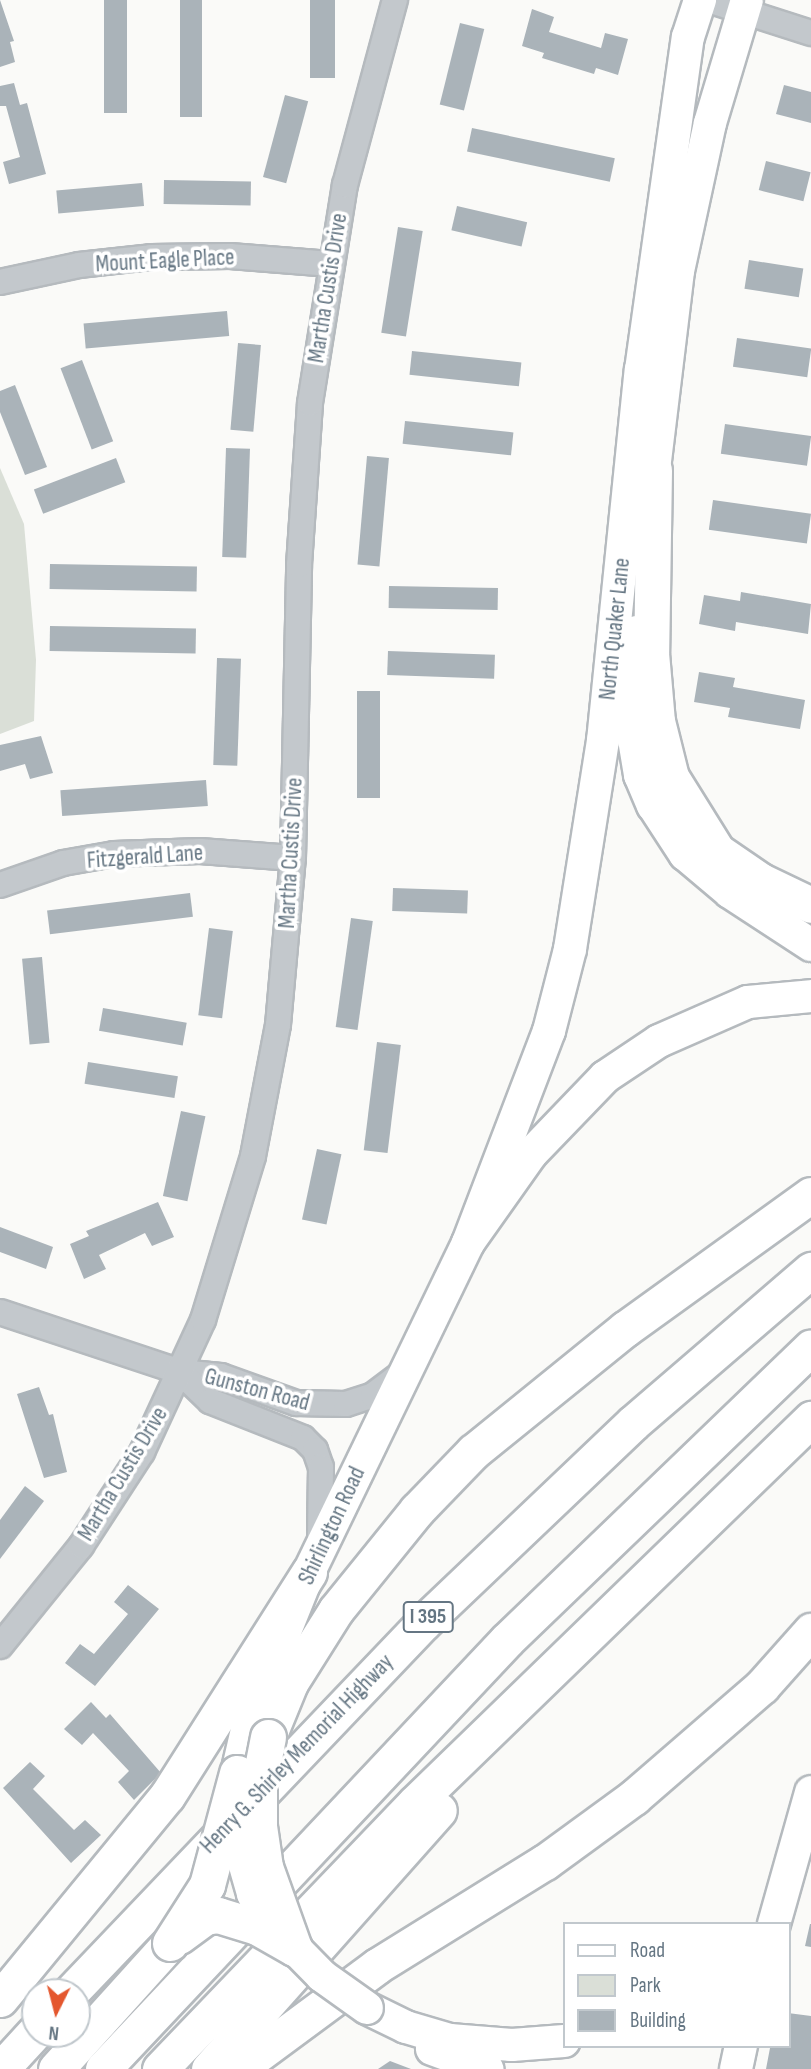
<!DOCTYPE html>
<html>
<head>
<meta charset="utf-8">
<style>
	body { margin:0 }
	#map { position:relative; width:811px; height:2069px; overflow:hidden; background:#fafaf8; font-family:"Sofia Sans Condensed",sans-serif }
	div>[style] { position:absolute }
	.green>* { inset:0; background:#dadfd7 }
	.building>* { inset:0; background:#aab3b9; transform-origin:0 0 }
	.roads { filter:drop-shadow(2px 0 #b5babe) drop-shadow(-2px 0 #b5babe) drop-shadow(0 2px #b5babe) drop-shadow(0 -2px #b5babe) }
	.minor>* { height:24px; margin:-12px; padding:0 12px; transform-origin:12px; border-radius:12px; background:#c3c8cc }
	.major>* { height:32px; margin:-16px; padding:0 16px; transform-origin:16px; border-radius:16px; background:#fff }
	.highway>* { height:35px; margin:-17.5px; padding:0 17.5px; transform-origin:17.5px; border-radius:17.5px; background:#fff }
	.bridges { filter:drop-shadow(2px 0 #b5babe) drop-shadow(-2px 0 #b5babe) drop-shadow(0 2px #b5babe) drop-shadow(0 -2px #b5babe) }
	.major-bridge>* { height:32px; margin:-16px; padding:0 16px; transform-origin:16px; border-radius:16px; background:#fff }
	.highway-bridge>* { height:35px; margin:-17.5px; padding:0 17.5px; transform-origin:17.5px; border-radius:17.5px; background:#fff }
	span { translate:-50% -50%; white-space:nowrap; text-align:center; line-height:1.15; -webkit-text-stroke:7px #fff; paint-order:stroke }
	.shield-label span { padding:2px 5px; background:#fff; border:2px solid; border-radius:5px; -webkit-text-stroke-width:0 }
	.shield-label { font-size:21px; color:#657683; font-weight:700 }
	.street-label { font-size:23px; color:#657683 }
	.legend { position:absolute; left:563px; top:1922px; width:228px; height:126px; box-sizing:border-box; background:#fff; border:2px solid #c1c8cd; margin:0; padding:9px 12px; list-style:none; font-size:21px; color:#657683 }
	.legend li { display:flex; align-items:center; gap:14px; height:35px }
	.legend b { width:35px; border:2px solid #c1c8cd }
	.north { position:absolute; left:21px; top:1978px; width:70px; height:70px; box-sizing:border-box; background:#fff; border:2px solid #c1c8cd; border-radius:50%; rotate:186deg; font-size:19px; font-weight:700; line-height:28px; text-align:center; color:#657683 }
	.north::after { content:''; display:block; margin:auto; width:24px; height:32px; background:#e4572e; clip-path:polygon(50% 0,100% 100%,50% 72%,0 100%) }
</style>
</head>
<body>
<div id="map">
	<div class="green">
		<i style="clip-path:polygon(0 468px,24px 524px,36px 660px,34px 721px,0 734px)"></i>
	</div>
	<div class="building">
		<i style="clip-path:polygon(0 0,14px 41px,10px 42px,15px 62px,0 67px)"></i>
		<i style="left:104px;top:0;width:23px;height:113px"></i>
		<i style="left:180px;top:0;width:22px;height:117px"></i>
		<i style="left:310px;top:0;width:25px;height:78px"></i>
		<i style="clip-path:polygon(532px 9px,554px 17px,549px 32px,601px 48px,605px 33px,628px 39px,618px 75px,596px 68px,594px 74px,542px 58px,544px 53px,522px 46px)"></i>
		<i style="left:460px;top:23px;width:25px;height:84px;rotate:14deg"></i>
		<i style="clip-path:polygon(14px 83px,20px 105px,27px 103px,46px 174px,9px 184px,3px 162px,20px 157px,6px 106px,0 106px,0 86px)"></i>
		<i style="clip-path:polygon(784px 85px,811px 92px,811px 123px,776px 114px)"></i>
		<i style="left:285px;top:95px;width:24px;height:85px;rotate:15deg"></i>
		<i style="left:472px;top:128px;width:146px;height:24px;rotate:12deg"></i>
		<i style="left:766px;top:161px;width:46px;height:30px;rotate:14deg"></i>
		<i style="left:164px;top:180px;width:87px;height:24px;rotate:1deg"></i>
		<i style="left:142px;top:183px;width:23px;height:86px;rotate:85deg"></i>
		<i style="left:457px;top:206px;width:72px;height:25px;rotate:13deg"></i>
		<i style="left:398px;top:227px;width:25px;height:107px;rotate:9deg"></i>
		<i style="left:749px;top:260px;width:55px;height:29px;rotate:9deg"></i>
		<i style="left:227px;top:311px;width:25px;height:144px;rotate:85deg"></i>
		<i style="left:737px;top:338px;width:75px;height:29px;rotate:8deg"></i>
		<i style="left:238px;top:343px;width:23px;height:87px;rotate:5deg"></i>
		<i style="left:412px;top:351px;width:110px;height:24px;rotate:6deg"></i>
		<i style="left:82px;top:360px;width:87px;height:23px;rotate:69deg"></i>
		<i style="clip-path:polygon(15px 385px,47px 467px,25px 475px,0 412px,0 391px)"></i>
		<i style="left:405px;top:421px;width:109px;height:23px;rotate:6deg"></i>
		<i style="left:725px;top:424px;width:87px;height:30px;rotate:8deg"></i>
		<i style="left:226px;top:448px;width:24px;height:109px;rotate:2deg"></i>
		<i style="left:367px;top:456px;width:22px;height:109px;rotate:5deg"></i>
		<i style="left:116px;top:458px;width:26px;height:88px;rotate:69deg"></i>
		<i style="left:713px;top:500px;width:99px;height:30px;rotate:8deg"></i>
		<i style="left:50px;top:564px;width:147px;height:25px;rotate:1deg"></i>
		<i style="left:389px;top:586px;width:109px;height:22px;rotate:1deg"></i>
		<i style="clip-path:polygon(741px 592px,811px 604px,808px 634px,736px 622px,735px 631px,699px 624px,704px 595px,740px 601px)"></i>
		<i style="left:50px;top:626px;width:146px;height:25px;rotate:1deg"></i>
		<i style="left:388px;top:651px;width:107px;height:24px;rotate:2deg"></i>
		<i style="left:217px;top:658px;width:24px;height:107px;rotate:2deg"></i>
		<i style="clip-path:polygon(699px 672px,735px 678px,733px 687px,805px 700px,800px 729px,728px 717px,730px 708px,694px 702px)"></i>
		<i style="left:357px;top:691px;width:23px;height:107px"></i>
		<i style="clip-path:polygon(41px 736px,53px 773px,30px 779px,25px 764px,0 771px,0 745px)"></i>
		<i style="left:206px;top:780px;width:26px;height:146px;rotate:86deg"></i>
		<i style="left:393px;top:888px;width:75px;height:23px;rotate:2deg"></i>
		<i style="left:190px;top:893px;width:24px;height:144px;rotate:83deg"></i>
		<i style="left:351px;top:918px;width:22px;height:110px;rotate:8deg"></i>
		<i style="left:209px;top:928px;width:24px;height:88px;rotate:7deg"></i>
		<i style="left:42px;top:957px;width:86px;height:20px;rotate:85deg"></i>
		<i style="left:103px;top:1008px;width:85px;height:23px;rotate:10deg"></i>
		<i style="left:377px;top:1042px;width:24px;height:109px;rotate:7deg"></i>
		<i style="left:88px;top:1062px;width:91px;height:22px;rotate:9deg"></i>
		<i style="left:181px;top:1111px;width:25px;height:87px;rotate:12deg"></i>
		<i style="left:317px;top:1149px;width:25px;height:72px;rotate:12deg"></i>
		<i style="clip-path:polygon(158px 1202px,174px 1237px,152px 1246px,145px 1233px,99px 1255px,106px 1269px,84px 1279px,70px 1244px,89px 1236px,86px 1231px)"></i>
		<i style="clip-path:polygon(0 1227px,53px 1247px,46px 1269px,0 1252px)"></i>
		<i style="clip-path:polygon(39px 1387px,49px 1415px,53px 1414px,67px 1472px,44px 1478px,17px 1394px)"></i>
		<i style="clip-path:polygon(25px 1486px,44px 1501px,0 1559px,0 1520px)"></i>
		<i style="clip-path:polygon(128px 1585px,159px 1609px,95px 1686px,65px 1663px,80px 1644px,94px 1654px,128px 1614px,114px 1602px)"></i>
		<i style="clip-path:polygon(91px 1702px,106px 1718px,110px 1714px,161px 1773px,134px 1800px,118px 1782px,129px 1771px,93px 1733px,82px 1745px,64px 1729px)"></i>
		<i style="clip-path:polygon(30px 1762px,45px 1776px,33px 1789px,74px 1830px,85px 1820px,101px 1835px,71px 1863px,3px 1788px)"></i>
		<i style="clip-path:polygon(810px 1924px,811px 1924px,811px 1947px,805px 1946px)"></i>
		<i style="clip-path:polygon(788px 2013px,811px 2016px,811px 2069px,766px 2069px,770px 2048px,788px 2046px)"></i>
		<i style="clip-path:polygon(390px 2061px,411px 2069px,378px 2069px)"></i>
	</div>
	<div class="roads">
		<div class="minor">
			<i style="left:708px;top:0;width:108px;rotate:17.8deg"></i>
			<i style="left:0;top:282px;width:81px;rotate:-12.1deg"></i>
			<i style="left:79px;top:265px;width:72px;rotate:-6.3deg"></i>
			<i style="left:151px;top:257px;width:79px;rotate:-0.7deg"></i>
			<i style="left:230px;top:256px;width:101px;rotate:4.5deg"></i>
			<i style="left:0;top:885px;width:67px;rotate:-19.2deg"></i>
			<i style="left:63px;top:863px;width:52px;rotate:-10deg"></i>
			<i style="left:114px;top:854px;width:86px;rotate:-2deg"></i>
			<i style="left:200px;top:851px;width:93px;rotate:4.3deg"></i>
			<i style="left:0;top:1312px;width:190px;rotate:18.4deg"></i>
			<i style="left:180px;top:1372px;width:41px;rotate:5.6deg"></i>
			<i style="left:221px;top:1376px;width:80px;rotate:19.8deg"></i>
			<i style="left:296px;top:1403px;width:50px;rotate:1.1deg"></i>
			<i style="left:346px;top:1404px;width:28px;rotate:-18deg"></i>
			<i style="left:373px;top:1395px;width:39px;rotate:-37deg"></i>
			<i style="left:180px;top:1372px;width:42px;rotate:44deg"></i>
			<i style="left:210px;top:1401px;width:100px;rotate:21.7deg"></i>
			<i style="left:303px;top:1438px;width:17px;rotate:45deg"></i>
			<i style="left:315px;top:1450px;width:18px;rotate:71deg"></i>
			<i style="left:321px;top:1467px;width:75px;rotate:90.8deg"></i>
			<i style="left:0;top:1646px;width:129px;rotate:-51deg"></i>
			<i style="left:81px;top:1546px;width:112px;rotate:-57deg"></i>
			<i style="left:142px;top:1452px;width:145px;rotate:-65.2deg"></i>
			<i style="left:203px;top:1320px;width:171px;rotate:-73deg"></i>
			<i style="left:253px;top:1156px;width:133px;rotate:-79.2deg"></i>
			<i style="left:278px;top:1025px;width:168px;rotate:-84.9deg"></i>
			<i style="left:293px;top:858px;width:293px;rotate:-88.8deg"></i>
			<i style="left:299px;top:565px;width:162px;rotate:-86.1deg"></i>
			<i style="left:310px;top:403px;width:221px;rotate:-80.9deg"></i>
			<i style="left:345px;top:185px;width:192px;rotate:-74.9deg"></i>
		</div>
		<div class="major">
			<i style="left:651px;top:494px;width:225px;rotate:-83.1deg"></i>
			<i style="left:678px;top:271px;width:151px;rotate:-77.8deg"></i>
			<i style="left:710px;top:123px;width:128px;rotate:-73.3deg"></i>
			<i style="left:637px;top:632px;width:95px;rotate:93deg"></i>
			<i style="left:632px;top:727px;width:49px;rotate:80.5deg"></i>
			<i style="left:640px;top:775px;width:33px;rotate:67deg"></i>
			<i style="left:653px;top:805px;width:59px;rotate:56.9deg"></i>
			<i style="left:685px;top:854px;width:59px;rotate:40.2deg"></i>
			<i style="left:730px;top:892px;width:97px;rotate:33.2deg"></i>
			<i style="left:468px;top:1243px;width:227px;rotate:-69.1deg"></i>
			<i style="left:549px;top:1031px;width:85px;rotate:-75.6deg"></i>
			<i style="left:570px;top:949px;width:211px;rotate:-81deg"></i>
			<i style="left:603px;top:741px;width:373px;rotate:-84.2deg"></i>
			<i style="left:641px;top:370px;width:336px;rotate:-82deg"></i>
			<i style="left:688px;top:37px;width:39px;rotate:-72deg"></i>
			<i style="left:237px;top:1773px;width:53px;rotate:-77deg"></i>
			<i style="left:249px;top:1721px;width:161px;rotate:-68.1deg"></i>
			<i style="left:309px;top:1572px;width:365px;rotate:-64.2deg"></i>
			<i style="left:468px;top:1243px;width:109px;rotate:-54.7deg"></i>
			<i style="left:531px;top:1154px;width:107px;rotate:-46.1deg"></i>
			<i style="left:605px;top:1077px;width:65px;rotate:-33.7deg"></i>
			<i style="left:659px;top:1041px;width:97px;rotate:-23.7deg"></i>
			<i style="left:748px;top:1002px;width:63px;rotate:-5.4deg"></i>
			<i style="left:774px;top:1924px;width:137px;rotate:-74.3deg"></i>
			<i style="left:367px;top:2008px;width:43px;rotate:26deg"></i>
			<i style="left:406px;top:2027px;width:46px;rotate:16.5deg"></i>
			<i style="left:450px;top:2040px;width:62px;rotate:4.6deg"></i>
			<i style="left:512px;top:2045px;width:52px;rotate:-4.4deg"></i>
			<i style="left:432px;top:2049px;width:59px;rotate:20deg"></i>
			<i style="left:736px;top:2069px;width:24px;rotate:-78deg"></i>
		</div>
		<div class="highway">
			<i style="left:654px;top:470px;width:183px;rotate:90.9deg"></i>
			<i style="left:651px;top:653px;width:68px;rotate:85deg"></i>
			<i style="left:657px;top:721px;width:58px;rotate:76deg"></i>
			<i style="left:671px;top:777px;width:87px;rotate:58.1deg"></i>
			<i style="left:717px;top:851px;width:53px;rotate:34.3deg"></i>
			<i style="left:761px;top:881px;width:55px;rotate:25.6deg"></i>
			<i style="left:268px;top:1737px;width:58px;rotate:-67.8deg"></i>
			<i style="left:290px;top:1683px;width:86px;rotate:-57.8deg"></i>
			<i style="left:336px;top:1610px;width:129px;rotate:-51deg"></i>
			<i style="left:417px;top:1510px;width:81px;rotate:-46deg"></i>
			<i style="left:473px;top:1452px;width:196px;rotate:-39deg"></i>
			<i style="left:625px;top:1329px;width:229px;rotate:-35.8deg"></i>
			<i style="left:71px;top:1992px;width:510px;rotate:-46.35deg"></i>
			<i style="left:423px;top:1623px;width:290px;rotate:-43.6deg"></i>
			<i style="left:633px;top:1423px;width:235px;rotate:-40.7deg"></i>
			<i style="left:0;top:1999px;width:263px;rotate:-50.6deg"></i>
			<i style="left:167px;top:1796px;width:265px;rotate:-57.6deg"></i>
			<i style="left:1px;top:2069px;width:50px;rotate:-47.4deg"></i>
			<i style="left:56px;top:2069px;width:170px;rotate:-47.9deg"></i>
			<i style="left:103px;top:2069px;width:589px;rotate:-46.72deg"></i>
			<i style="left:507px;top:1640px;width:422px;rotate:-43.9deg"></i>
			<i style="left:160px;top:2069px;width:368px;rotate:-46.2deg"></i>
			<i style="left:415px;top:1803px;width:552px;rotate:-44.12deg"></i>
			<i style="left:209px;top:2069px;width:346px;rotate:-48.4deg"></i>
			<i style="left:238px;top:2069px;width:173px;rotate:-36.5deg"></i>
			<i style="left:377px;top:1966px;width:198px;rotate:-31.8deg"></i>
			<i style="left:545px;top:1862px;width:110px;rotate:-36.1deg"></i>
			<i style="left:634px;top:1797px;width:169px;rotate:-40.9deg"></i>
			<i style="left:762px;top:1686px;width:74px;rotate:-48.3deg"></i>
		</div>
	</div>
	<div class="bridges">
		<div class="major-bridge">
			<i style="left:238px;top:1792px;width:70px;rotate:85.1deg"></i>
			<i style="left:244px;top:1862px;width:33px;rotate:74deg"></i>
			<i style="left:253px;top:1894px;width:34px;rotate:60deg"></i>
			<i style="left:270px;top:1923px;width:74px;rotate:45.5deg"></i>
			<i style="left:322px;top:1976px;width:55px;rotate:35.4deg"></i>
		</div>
		<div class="highway-bridge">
			<i style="left:268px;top:1737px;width:47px;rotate:101.1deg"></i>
			<i style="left:259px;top:1783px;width:43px;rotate:90deg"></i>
			<i style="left:259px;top:1826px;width:41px;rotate:81.7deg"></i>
			<i style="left:265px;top:1867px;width:86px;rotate:70.3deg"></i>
			<i style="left:179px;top:1936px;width:32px;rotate:-36deg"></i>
			<i style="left:205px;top:1917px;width:13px;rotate:-9deg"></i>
			<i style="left:218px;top:1915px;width:41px;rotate:17.1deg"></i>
			<i style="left:257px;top:1927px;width:43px;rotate:29.6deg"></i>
			<i style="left:170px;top:1943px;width:69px;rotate:-57.5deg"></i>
			<i style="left:207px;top:1885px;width:116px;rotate:-75deg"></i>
		</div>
	</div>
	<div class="shield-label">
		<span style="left:428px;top:1617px">I 395</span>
	</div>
	<div class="street-label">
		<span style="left:165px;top:261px;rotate:-3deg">Mount Eagle Place</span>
		<span style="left:328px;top:288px;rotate:-81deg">Martha Custis Drive</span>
		<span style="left:615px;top:629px;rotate:-84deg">North Quaker Lane</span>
		<span style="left:291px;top:853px;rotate:-87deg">Martha Custis Drive</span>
		<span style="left:145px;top:857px;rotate:-4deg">Fitzgerald Lane</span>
		<span style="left:257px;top:1390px;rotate:15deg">Gunston Road</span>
		<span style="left:123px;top:1474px;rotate:-59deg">Martha Custis Drive</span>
		<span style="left:332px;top:1526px;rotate:-65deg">Shirlington Road</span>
		<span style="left:297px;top:1754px;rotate:-46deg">Henry G. Shirley Memorial Highway</span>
	</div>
	<ul class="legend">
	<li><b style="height:9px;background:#fff"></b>Road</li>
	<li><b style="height:19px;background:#dadfd7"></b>Park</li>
	<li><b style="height:19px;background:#aab3b9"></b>Building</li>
	</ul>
	<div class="north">N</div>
</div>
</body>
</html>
